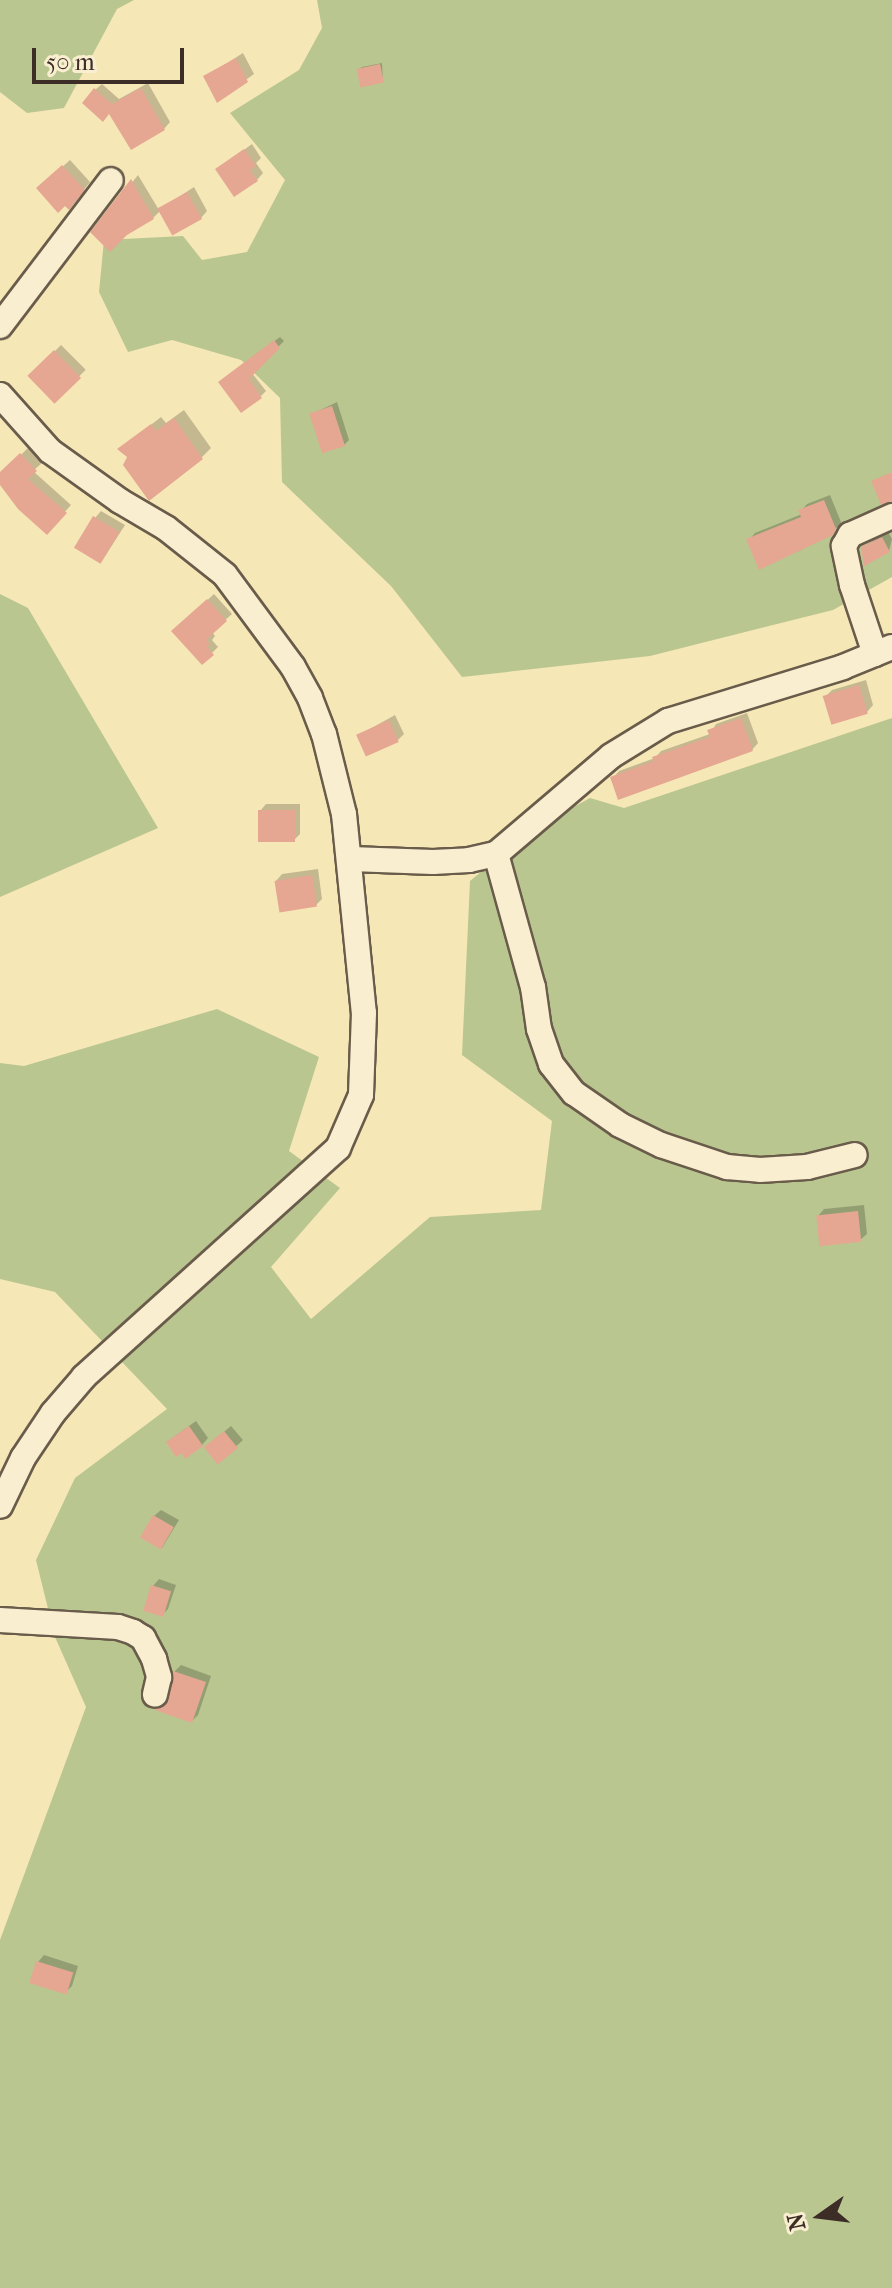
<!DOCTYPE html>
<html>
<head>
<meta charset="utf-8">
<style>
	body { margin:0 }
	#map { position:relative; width:892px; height:2288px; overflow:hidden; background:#f6e7b6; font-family:"IM FELL French Canon",serif }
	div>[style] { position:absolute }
	.green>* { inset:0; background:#bac690 }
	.shadow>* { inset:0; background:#0003; transform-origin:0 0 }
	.building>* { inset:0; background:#e5a792; transform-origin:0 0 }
	.roads { filter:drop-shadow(2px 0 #6a5c4b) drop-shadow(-2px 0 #6a5c4b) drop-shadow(0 2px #6a5c4b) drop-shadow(0 -2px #6a5c4b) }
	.minor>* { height:24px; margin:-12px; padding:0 12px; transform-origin:12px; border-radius:12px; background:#f9efd0 }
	span { translate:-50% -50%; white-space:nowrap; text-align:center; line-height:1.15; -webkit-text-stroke:8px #f9efd0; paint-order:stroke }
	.north { position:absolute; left:780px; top:2176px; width:80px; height:80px; -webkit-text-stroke:6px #f9efd0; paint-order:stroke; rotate:256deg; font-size:22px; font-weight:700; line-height:32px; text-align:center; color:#3c2e27 }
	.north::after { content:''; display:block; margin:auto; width:28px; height:36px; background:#3c2e27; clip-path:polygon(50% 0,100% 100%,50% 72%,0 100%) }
	.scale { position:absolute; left:32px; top:48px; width:152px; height:36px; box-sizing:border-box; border:4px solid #3c2e27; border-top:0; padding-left:10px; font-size:24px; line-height:28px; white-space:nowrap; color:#3c2e27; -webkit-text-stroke:6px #f9efd0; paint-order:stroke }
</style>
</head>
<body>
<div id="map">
	<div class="green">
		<i style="clip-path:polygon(0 0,134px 0,117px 9px,64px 108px,27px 113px,0 92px)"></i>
		<i style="clip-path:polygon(317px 0,892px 0,892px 577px,833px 610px,650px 656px,462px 677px,391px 586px,282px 482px,280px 398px,241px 360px,172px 340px,128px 352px,99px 292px,104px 240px,183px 236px,202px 260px,247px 252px,285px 180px,230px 113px,299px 70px,322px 28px)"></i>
		<i style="clip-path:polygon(0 594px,28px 608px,158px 828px,0 897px)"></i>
		<i style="clip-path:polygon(892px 718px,892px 2288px,0 2288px,0 1940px,86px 1707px,55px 1637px,36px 1560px,75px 1478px,167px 1409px,55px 1292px,0 1279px,0 1063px,24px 1066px,217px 1009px,319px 1057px,289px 1151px,340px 1188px,271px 1267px,311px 1319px,430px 1217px,541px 1210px,552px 1121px,462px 1055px,470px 881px,530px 831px,590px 798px,624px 808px)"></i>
	</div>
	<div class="shadow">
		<i style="clip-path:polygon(243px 53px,254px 74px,218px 100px,205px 77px)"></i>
		<i style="clip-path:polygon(382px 63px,383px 81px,359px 69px,362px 67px)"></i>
		<i style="clip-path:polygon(148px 83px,170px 122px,164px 129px,110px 111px,95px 90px,102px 84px,119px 99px)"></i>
		<i style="clip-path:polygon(252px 144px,261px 158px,256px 163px,263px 173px,257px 180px,218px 169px)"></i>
		<i style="clip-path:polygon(70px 160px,90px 182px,75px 201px,39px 188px)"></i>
		<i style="clip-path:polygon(138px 175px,159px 210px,194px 187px,207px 211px,201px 218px,160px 211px,153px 218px,93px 232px)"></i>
		<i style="clip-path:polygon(280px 337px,284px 341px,252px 373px,266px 391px,261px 396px,226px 377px)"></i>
		<i style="left:61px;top:345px;width:35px;height:44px;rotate:45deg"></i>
		<i style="clip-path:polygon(337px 402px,349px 440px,344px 445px,312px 414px)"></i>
		<i style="clip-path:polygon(184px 410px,211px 448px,202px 457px,130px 456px,120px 449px,161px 417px,166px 423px)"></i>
		<i style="clip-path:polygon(28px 448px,42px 463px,33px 471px,71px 505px,47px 532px,0 483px,0 475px)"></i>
		<i style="clip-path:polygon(830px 495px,841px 522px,839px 526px,801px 550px,760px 567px,749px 540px,755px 533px,802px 514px,801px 511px,807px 504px)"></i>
		<i style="clip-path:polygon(101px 511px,125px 525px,102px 561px,95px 518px)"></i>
		<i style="clip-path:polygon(888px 532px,892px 539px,889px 551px,863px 547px)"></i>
		<i style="clip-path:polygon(214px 594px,232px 614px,212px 632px,215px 636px,212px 640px,218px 647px,202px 663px,174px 631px)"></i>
		<i style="clip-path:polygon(866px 680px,873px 705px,867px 712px,826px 696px,832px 690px)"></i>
		<i style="clip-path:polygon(747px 713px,758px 743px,752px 750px,613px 778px,619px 771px,655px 758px,661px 751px,710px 734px,716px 724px)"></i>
		<i style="clip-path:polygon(395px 715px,404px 734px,398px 740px,359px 735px)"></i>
		<i style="clip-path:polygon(266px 804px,300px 804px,300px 834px,294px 840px,260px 811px)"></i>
		<i style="clip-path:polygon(318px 869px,322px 899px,316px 905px,276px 881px,282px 874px)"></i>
		<i style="clip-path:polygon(864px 1205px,867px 1234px,860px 1240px,818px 1216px,824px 1209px)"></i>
		<i style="clip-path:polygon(196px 1421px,208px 1438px,202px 1445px,175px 1436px)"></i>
		<i style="clip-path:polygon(231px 1426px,243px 1440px,219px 1462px,213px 1441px)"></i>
		<i style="clip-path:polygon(161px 1510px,179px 1520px,162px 1548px,154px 1516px)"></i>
		<i style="clip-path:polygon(159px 1579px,176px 1585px,168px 1609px,162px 1615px,153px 1586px)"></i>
		<i style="clip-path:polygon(181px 1665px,211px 1676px,198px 1715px,192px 1721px,171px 1699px,175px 1671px)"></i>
		<i style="clip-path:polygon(44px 1955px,78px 1966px,72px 1986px,66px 1992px,38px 1962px)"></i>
	</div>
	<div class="building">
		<i style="clip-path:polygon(236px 58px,248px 82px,217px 103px,203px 76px)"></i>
		<i style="left:380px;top:64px;width:19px;height:24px;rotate:78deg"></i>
		<i style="clip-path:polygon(94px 88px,112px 104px,141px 88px,165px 130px,131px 150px,109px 114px,103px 122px,82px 103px)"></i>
		<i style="clip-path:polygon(244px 149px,256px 166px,250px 170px,258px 181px,234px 197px,215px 169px)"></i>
		<i style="clip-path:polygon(62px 165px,85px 190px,69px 210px,65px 206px,58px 213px,36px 188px)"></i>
		<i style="clip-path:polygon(131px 179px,154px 219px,127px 235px,110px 252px,90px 232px)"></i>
		<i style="left:187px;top:192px;width:31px;height:34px;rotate:61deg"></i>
		<i style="clip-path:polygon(274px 340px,280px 348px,249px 379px,262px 398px,241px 413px,218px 382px)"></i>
		<i style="left:54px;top:350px;width:39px;height:37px;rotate:46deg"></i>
		<i style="left:332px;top:406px;width:42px;height:24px;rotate:72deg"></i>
		<i style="clip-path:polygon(174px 418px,203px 459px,149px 501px,123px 465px,127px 457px,117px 449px,151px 424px,156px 431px)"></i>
		<i style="clip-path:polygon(20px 453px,37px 471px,28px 479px,67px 513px,47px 535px,18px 509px,0 485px,0 472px)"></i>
		<i style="clip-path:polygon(892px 472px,892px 501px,881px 505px,871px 481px)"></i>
		<i style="clip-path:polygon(824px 500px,836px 529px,833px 535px,759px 570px,746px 539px,801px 517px,798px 510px)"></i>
		<i style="left:93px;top:516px;width:31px;height:37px;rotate:31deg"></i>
		<i style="clip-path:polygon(882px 537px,890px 552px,864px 566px,861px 547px)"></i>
		<i style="clip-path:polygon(207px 599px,227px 621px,206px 640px,210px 644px,207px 647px,214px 655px,202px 665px,171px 631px)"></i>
		<i style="left:859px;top:685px;width:30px;height:38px;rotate:73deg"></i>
		<i style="clip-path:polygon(741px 718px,753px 751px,618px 800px,610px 777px,654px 761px,652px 757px,710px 737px,707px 730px)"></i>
		<i style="left:389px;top:720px;width:24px;height:36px;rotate:66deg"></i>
		<i style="left:258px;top:810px;width:37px;height:32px"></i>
		<i style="left:312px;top:875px;width:32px;height:38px;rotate:81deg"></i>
		<i style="left:858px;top:1211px;width:31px;height:42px;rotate:84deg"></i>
		<i style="clip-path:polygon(189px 1426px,203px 1446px,185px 1459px,182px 1453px,176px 1457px,166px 1442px)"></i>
		<i style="left:224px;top:1431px;width:22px;height:26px;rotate:51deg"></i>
		<i style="left:153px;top:1515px;width:24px;height:26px;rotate:30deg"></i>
		<i style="left:151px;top:1585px;width:21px;height:27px;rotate:17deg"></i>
		<i style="clip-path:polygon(173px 1671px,206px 1682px,192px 1723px,155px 1710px,169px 1699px)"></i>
		<i style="left:36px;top:1961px;width:39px;height:23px;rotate:17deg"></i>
	</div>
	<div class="roads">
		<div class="minor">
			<i style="left:0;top:326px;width:183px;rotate:-52.8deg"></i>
			<i style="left:0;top:395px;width:75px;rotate:48.2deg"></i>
			<i style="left:50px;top:451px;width:86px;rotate:35.5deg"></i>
			<i style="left:120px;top:501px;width:53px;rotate:30.4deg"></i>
			<i style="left:166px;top:528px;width:75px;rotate:38.5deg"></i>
			<i style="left:225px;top:575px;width:114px;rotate:53.5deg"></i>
			<i style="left:293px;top:667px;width:35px;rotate:61deg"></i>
			<i style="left:310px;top:698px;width:39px;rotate:69deg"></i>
			<i style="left:324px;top:734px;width:82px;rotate:76deg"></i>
			<i style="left:344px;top:814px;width:200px;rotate:84.3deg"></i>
			<i style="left:364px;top:1013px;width:82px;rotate:92.1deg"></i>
			<i style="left:361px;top:1095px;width:58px;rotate:113.5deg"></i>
			<i style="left:338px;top:1148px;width:342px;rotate:138deg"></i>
			<i style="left:84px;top:1377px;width:48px;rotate:130.7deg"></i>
			<i style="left:53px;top:1413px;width:54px;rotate:123.7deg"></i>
			<i style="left:23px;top:1458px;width:53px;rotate:115.6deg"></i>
			<i style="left:875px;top:654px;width:73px;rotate:-108.4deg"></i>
			<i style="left:852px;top:585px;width:40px;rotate:-102deg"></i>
			<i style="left:844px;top:546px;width:13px;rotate:-61deg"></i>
			<i style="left:850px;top:535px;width:46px;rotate:-24.3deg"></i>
			<i style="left:496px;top:854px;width:138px;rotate:74.5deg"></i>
			<i style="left:533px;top:987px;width:42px;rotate:81.9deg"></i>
			<i style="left:539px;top:1029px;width:37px;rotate:71deg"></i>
			<i style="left:551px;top:1064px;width:37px;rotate:52deg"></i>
			<i style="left:574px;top:1093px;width:56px;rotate:34.8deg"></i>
			<i style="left:620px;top:1125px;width:46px;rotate:26deg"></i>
			<i style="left:661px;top:1145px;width:70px;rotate:18.4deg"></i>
			<i style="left:727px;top:1167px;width:33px;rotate:5deg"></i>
			<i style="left:760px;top:1170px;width:47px;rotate:-3.7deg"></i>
			<i style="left:807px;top:1167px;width:49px;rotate:-14deg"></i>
			<i style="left:351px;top:859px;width:82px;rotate:2.1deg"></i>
			<i style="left:433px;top:862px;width:36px;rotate:-3deg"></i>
			<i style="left:469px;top:860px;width:28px;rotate:-13deg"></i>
			<i style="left:496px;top:854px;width:151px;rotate:-40.4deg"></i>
			<i style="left:611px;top:756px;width:67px;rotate:-31.6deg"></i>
			<i style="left:668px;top:721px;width:183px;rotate:-17.1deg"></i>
			<i style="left:843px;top:667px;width:53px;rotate:-22.2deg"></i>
			<i style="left:0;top:1620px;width:118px;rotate:3.4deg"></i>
			<i style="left:118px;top:1627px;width:16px;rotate:18deg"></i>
			<i style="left:133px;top:1632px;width:12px;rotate:31deg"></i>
			<i style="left:143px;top:1638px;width:24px;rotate:62deg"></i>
			<i style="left:154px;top:1659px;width:19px;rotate:74deg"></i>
			<i style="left:159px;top:1677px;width:18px;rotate:103deg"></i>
		</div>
	</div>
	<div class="north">N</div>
	<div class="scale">50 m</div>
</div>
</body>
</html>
